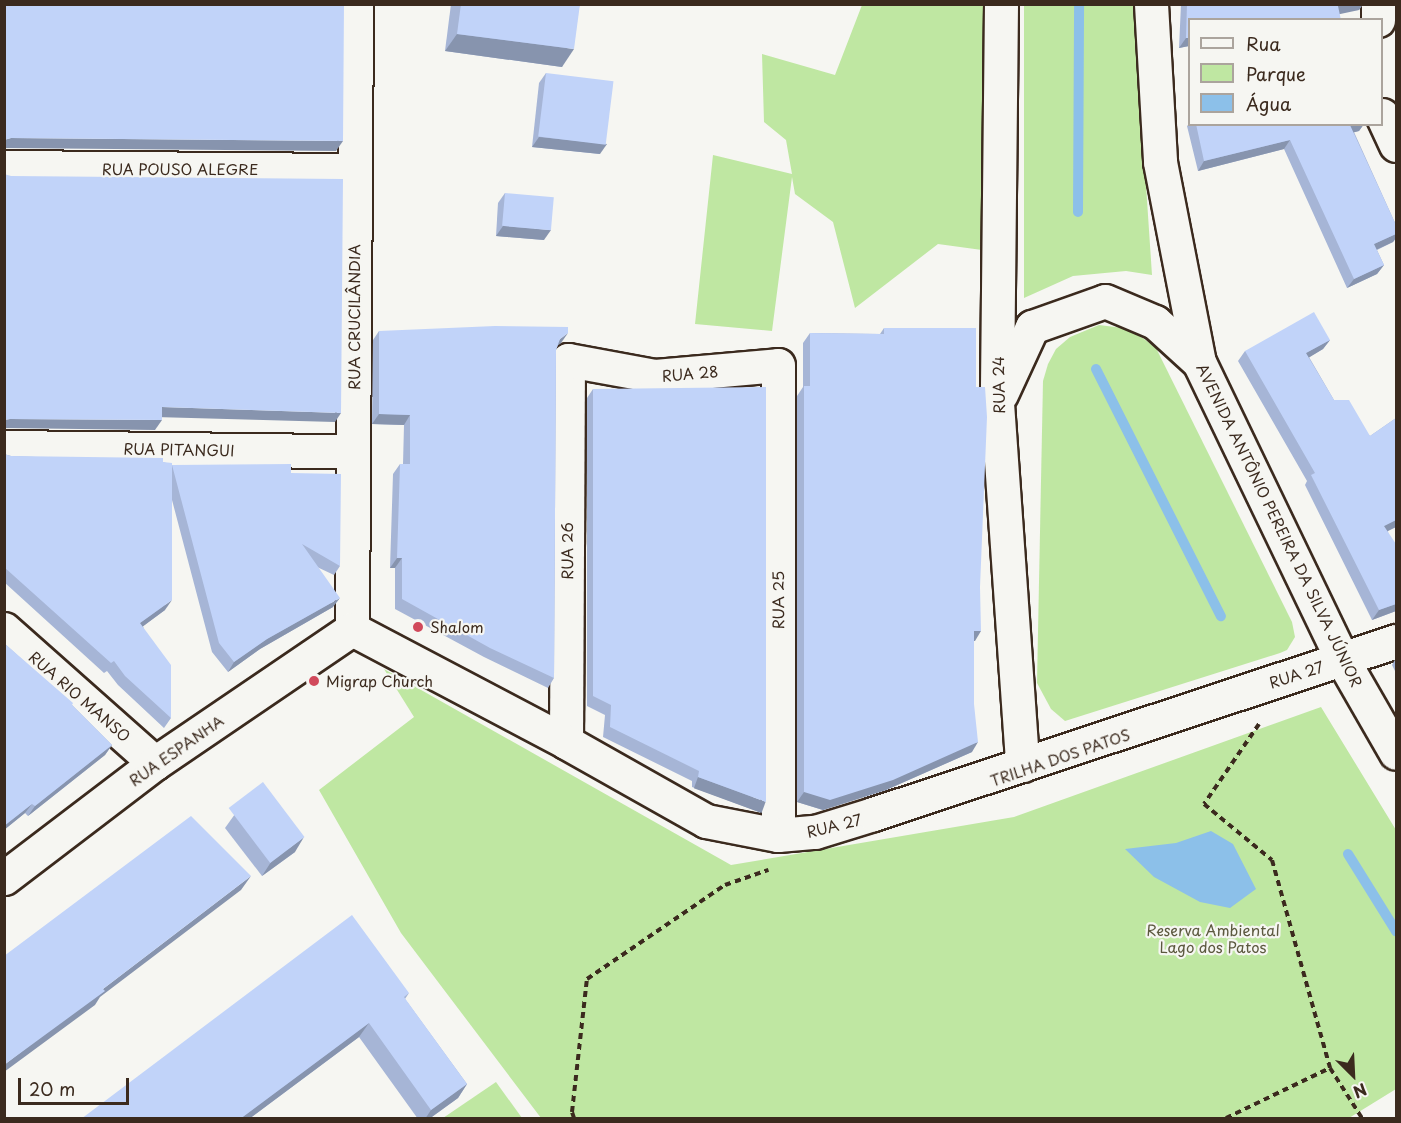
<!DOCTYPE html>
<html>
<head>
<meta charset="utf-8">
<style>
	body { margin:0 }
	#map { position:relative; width:1401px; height:1123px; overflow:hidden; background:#f6f6f2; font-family:"Playpen Sans",sans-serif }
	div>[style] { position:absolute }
	.green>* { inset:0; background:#bfe7a2 }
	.water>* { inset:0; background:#8cc0e9 }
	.stream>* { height:10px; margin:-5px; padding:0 5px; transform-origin:5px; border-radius:5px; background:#8cc0e9 }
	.path>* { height:4px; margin-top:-2px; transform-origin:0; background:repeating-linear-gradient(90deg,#3b2a1e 0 6px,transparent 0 10.5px) }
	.roads { filter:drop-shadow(2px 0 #3b2a1e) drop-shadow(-2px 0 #3b2a1e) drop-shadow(0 2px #3b2a1e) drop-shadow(0 -2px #3b2a1e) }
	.street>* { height:33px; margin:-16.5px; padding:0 16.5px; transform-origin:16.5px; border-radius:16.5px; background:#f6f6f2 }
	.secondary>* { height:33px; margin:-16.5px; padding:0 16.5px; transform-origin:16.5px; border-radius:16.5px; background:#f6f6f2 }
	.wall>* { inset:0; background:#a6b5d6 }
	.shaded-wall>* { inset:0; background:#8794ae; transform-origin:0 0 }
	.building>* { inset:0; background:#c1d3f9; transform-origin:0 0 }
	.dots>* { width:16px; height:16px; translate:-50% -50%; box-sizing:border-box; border:3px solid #f6f6f2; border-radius:50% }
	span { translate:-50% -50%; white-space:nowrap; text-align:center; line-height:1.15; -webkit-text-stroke:4.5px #f6f6f2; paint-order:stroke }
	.street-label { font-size:15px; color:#3b2a1e }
	.poi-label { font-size:15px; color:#3b2a1e }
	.left { translate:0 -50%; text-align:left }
	.park-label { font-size:15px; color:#5c593f }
	.frame { position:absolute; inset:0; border:6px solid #3b2a1e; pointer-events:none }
	.legend { position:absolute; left:1188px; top:18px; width:195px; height:108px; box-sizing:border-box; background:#f6f6f2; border:2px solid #aba49d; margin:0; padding:8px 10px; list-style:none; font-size:18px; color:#3b2a1e }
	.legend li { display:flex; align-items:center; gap:12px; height:30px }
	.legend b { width:30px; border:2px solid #aba49d }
	.north { position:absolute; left:1323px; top:1045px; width:60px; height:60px; -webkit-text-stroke:4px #f6f6f2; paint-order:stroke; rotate:156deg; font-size:16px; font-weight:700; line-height:24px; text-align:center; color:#3b2a1e }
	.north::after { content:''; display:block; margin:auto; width:21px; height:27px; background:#3b2a1e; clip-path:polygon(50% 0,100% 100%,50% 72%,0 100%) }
	.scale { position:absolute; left:18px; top:1078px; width:111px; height:27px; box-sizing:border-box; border:3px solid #3b2a1e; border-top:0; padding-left:8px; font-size:18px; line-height:21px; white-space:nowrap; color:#3b2a1e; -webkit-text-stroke:4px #f6f6f2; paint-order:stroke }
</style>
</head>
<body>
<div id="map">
	<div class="green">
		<i style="clip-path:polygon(862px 5px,985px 5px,982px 250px,938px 244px,855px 308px,833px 222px,795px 194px,792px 177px,772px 331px,695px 324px,713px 155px,792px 174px,786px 140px,764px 122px,762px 54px,835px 75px)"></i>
		<i style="clip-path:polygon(1024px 5px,1134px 5px,1152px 275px,1126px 271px,1073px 276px,1024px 298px)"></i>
		<i style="clip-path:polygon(1099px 325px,1131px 329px,1156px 348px,1292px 622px,1295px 637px,1287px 650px,1280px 653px,1065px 721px,1051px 709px,1037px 683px,1043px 381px,1048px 364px,1056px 349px,1070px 337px)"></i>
		<i style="clip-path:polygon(384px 669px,731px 865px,1014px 817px,1321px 707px,1396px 830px,1396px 1089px,1349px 1118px,541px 1118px,401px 933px,319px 790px,414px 717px)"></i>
		<i style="clip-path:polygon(496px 1082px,522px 1118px,443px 1118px)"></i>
	</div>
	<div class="water">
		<i style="clip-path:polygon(1211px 831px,1233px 844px,1256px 889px,1230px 908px,1200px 902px,1154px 877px,1125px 849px,1176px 843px)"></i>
	</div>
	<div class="stream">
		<i style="left:1078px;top:212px;width:208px;rotate:-89.7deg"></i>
		<i style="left:1096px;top:369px;width:277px;rotate:63.2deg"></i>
		<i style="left:1348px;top:854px;width:91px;rotate:58.1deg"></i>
	</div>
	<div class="path">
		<i style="left:1259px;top:724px;width:97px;rotate:124.5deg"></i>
		<i style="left:1204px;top:804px;width:88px;rotate:39.5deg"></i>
		<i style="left:1272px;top:860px;width:216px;rotate:74.4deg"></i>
		<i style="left:1330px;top:1068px;width:59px;rotate:57.4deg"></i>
		<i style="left:574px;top:1118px;width:6px;rotate:-108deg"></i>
		<i style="left:572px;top:1112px;width:134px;rotate:-83.6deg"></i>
		<i style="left:587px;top:979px;width:167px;rotate:-34.3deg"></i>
		<i style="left:725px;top:885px;width:46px;rotate:-19.2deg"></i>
		<i style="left:1226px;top:1118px;width:115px;rotate:-25.7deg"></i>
	</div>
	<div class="roads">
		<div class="street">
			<i style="left:1378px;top:4px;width:16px;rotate:90deg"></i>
			<i style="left:1382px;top:115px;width:33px;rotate:65deg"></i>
			<i style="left:4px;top:167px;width:351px;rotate:0.5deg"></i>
			<i style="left:4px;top:447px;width:349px;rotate:0.7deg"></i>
			<i style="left:4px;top:629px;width:202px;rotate:41.6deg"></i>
			<i style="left:352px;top:629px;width:625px;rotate:-89.63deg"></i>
			<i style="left:566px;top:742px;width:382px;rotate:-89.7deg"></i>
			<i style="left:568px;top:360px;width:88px;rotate:10.4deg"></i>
			<i style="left:655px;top:376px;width:123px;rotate:-5.1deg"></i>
			<i style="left:778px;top:365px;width:470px;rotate:90deg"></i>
		</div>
		<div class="secondary">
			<i style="left:1001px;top:4px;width:399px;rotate:90.6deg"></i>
			<i style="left:997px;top:403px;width:363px;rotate:86deg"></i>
			<i style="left:1151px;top:4px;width:158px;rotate:86.7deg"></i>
			<i style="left:1160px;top:162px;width:204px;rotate:79deg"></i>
			<i style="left:1199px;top:362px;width:330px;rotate:64.3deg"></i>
			<i style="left:1342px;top:659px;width:108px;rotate:60.1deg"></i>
			<i style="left:1001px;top:394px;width:74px;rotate:-65.2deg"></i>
			<i style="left:1032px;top:327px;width:77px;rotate:-19.6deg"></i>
			<i style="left:1105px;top:301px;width:54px;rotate:22.8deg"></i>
			<i style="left:1155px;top:322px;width:59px;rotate:42.3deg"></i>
			<i style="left:4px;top:878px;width:190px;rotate:-37.3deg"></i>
			<i style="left:155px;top:763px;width:238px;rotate:-34.2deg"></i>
			<i style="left:352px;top:629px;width:242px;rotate:27.8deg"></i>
			<i style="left:566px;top:742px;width:161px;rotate:29.4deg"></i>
			<i style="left:706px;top:821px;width:73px;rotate:11deg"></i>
			<i style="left:778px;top:835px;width:37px;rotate:-5deg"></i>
			<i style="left:815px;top:832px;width:61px;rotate:-17.2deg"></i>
			<i style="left:873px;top:814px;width:551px;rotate:-18.3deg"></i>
		</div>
	</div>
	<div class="wall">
		<i style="clip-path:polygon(451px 4px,580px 4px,562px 67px,445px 51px)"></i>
		<i style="clip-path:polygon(1181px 4px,1363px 4px,1359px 10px,1190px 20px,1190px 48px,1189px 46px,1179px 48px)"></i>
		<i style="clip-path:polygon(546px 73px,600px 154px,532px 147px,539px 83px)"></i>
		<i style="clip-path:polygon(1190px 123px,1190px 124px,1364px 124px,1359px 131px,1354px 132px,1396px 225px,1396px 238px,1393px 242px,1377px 250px,1384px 265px,1377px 274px,1347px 288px,1284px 149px,1198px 171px,1187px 126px)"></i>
		<i style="clip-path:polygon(505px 193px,544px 240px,496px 236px,498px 203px)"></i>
		<i style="clip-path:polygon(884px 328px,975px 641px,974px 641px,972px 752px,886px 790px,823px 810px,797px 802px,797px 396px,803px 387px,803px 343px,810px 333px,880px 334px)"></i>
		<i style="clip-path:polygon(379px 331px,561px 343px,558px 345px,556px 350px,554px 678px,548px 688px,484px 657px,395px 609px,395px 568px,390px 568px,393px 474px,400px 464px,403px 464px,404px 425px,372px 424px,373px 340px)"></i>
		<i style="clip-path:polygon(1330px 340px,1323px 349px,1309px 357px,1334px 400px,1370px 436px,1396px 418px,1396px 527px,1388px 531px,1396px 611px,1372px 620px,1305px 485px,1307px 481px,1238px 361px,1245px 351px)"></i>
		<i style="clip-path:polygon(593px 389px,759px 812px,692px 787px,692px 781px,603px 737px,605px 715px,587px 706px,587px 398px)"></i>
		<i style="clip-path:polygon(4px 454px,11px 456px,163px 462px,172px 465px,291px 473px,340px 566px,334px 575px,317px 567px,333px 607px,260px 649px,228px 672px,212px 652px,172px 500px,165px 610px,143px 626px,171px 718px,164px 728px,118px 685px,107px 671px,104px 673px,4px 582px)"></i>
		<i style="clip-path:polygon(4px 643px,72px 705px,112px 745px,105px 755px,28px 816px,25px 813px,4px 830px)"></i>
		<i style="clip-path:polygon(1396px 658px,1396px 673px,1392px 665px)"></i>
		<i style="clip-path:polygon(235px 814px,295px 852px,262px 876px,225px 828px)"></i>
		<i style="clip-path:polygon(409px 993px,405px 999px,467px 1084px,458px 1098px,429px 1119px,418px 1119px,359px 1037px,249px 1119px,81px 1119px)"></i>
	</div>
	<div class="shaded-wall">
		<i style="clip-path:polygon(1345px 4px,1363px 4px,1359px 10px,1331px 16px,1338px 6px)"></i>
		<i style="clip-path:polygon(457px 34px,574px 49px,562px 67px,445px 51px)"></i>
		<i style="clip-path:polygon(1186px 38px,1190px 38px,1189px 46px,1179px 48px)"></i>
		<i style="clip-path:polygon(1352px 124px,1364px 124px,1359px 131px,1344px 135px,1350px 125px)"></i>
		<i style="clip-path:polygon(539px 137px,607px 144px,600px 154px,532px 147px)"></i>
		<i style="clip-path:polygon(11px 138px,343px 141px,336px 151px,4px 148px,4px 140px)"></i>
		<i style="clip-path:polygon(1290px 140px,1284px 149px,1198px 171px,1204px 161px)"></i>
		<i style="clip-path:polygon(503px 226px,551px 230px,544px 240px,496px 236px)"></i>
		<i style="clip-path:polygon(1396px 234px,1396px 238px,1393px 242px,1367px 254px,1374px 244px)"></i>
		<i style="clip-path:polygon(1384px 265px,1377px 274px,1347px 288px,1354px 279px)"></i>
		<i style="clip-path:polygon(568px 333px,561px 343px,553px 349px,560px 339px)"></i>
		<i style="clip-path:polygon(1330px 340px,1323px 349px,1300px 363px,1306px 353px)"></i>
		<i style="clip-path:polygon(162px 407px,341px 413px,335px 422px,155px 417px)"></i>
		<i style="clip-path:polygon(379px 414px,410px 415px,404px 425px,372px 424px)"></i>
		<i style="clip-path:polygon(10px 419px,162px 420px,155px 430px,4px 428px,4px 420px)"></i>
		<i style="clip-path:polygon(1396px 520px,1396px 527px,1377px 536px,1384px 526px)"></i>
		<i style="clip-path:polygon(397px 558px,402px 558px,395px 568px,390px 568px)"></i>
		<i style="clip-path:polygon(340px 598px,333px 607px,260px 649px,228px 672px,234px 662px,267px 639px)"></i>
		<i style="clip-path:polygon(172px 600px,165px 610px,134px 633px,140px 623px)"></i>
		<i style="clip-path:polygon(1396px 604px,1396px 611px,1372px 620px,1379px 610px)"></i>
		<i style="clip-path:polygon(974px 631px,981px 631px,975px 641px,967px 641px)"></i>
		<i style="clip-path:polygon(978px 742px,972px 752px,886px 790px,823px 810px,797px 802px,804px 792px)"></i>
		<i style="clip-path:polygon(112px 745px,105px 755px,28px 816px,35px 806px)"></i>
		<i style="left:698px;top:777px;width:72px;height:12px;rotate:20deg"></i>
		<i style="clip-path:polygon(32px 804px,25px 813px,4px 830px,4px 826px)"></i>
		<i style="clip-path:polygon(304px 837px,295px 852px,262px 876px,271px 862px)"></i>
		<i style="clip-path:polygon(251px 876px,241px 890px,100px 997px,95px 1005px,4px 1072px,4px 1065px,103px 989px)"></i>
		<i style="clip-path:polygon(369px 1023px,359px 1037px,249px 1119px,240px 1119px)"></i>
		<i style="clip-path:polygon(467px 1084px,458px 1098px,429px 1119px,425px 1119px,431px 1110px)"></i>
	</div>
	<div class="building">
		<i style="clip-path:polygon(4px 4px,344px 4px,343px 141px,11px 138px,4px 140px)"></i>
		<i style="clip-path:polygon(461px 4px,580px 4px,574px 49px,457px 34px)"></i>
		<i style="clip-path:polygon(1187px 4px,1345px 4px,1338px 6px,1341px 20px,1190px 20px,1190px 38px,1186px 38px)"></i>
		<i style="left:546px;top:73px;width:68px;height:64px;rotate:7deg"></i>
		<i style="clip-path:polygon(1196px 124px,1352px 124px,1350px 125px,1396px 225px,1396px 234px,1374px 244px,1384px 265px,1354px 279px,1290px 140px,1204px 161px)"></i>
		<i style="clip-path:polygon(4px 174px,11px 176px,343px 179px,341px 413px,162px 407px,162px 420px,10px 419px,4px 420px)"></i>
		<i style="left:505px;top:193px;width:49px;height:33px;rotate:5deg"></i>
		<i style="clip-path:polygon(1314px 312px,1330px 340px,1306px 353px,1334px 400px,1349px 400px,1370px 436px,1396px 418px,1396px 520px,1384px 526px,1396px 544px,1396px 604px,1379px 610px,1311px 475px,1315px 473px,1245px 351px)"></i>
		<i style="clip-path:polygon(495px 326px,568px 327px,568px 333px,560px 339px,556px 350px,554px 678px,490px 648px,402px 599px,402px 558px,397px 558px,400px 464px,410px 464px,410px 415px,379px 414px,379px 331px)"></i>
		<i style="clip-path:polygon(884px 328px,976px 328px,976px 387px,985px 387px,987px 417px,980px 587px,981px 631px,974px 631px,974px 704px,978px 742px,893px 780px,830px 800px,804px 792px,804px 386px,810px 386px,810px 333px,884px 334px)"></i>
		<i style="clip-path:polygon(766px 387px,766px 802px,698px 777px,699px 771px,610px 727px,611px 705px,593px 696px,593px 389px)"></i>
		<i style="clip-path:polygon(4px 454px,11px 456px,163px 458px,163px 462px,172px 463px,172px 465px,291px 464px,291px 473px,341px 474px,340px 566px,302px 544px,340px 598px,267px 639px,234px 662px,219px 643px,172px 465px,172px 600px,140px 623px,171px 665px,171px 718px,125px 676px,114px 661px,111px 663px,4px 567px)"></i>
		<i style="clip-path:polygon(4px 643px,73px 703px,72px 705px,112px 745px,35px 806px,32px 804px,4px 826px)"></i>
		<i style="left:263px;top:782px;width:69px;height:43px;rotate:53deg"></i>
		<i style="clip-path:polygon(191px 816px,251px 876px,103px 989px,105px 991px,4px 1065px,4px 956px)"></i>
		<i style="clip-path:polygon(352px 915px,409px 993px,404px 997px,467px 1084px,431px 1110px,369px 1023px,240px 1119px,81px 1119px)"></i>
	</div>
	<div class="dots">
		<i style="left:418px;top:627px;background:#d1495b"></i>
		<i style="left:314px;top:681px;background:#d1495b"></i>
	</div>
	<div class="street-label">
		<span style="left:180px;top:169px">RUA POUSO ALEGRE</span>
		<span style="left:354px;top:317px;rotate:-90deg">RUA CRUCILÂNDIA</span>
		<span style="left:690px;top:373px;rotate:-5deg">RUA 28</span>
		<span style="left:998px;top:385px;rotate:-91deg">RUA 24</span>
		<span style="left:179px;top:449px;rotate:1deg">RUA PITANGUI</span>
		<span style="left:1280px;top:525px;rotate:64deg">AVENIDA ANTÔNIO PEREIRA DA SILVA JÚNIOR</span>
		<span style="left:567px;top:551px;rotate:-90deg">RUA 26</span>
		<span style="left:778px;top:600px;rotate:-90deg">RUA 25</span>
		<span style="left:1296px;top:674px;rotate:-18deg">RUA 27</span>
		<span style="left:80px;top:696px;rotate:41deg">RUA RIO MANSO</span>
		<span style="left:176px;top:750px;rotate:-35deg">RUA ESPANHA</span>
		<span style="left:1060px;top:757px;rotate:-19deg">TRILHA DOS PATOS</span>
		<span style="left:834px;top:825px;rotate:-14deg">RUA 27</span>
	</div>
	<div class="poi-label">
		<span class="left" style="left:430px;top:627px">Shalom</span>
		<span class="left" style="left:326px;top:681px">Migrap Church</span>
	</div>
	<div class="park-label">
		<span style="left:1213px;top:938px">Reserva Ambiental<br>Lago dos Patos</span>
	</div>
	<div class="frame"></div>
	<ul class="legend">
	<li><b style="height:8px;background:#f6f6f2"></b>Rua</li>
	<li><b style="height:16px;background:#bfe7a2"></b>Parque</li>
	<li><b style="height:16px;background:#8cc0e9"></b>Água</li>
	</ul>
	<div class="north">N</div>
	<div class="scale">20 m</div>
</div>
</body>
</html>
